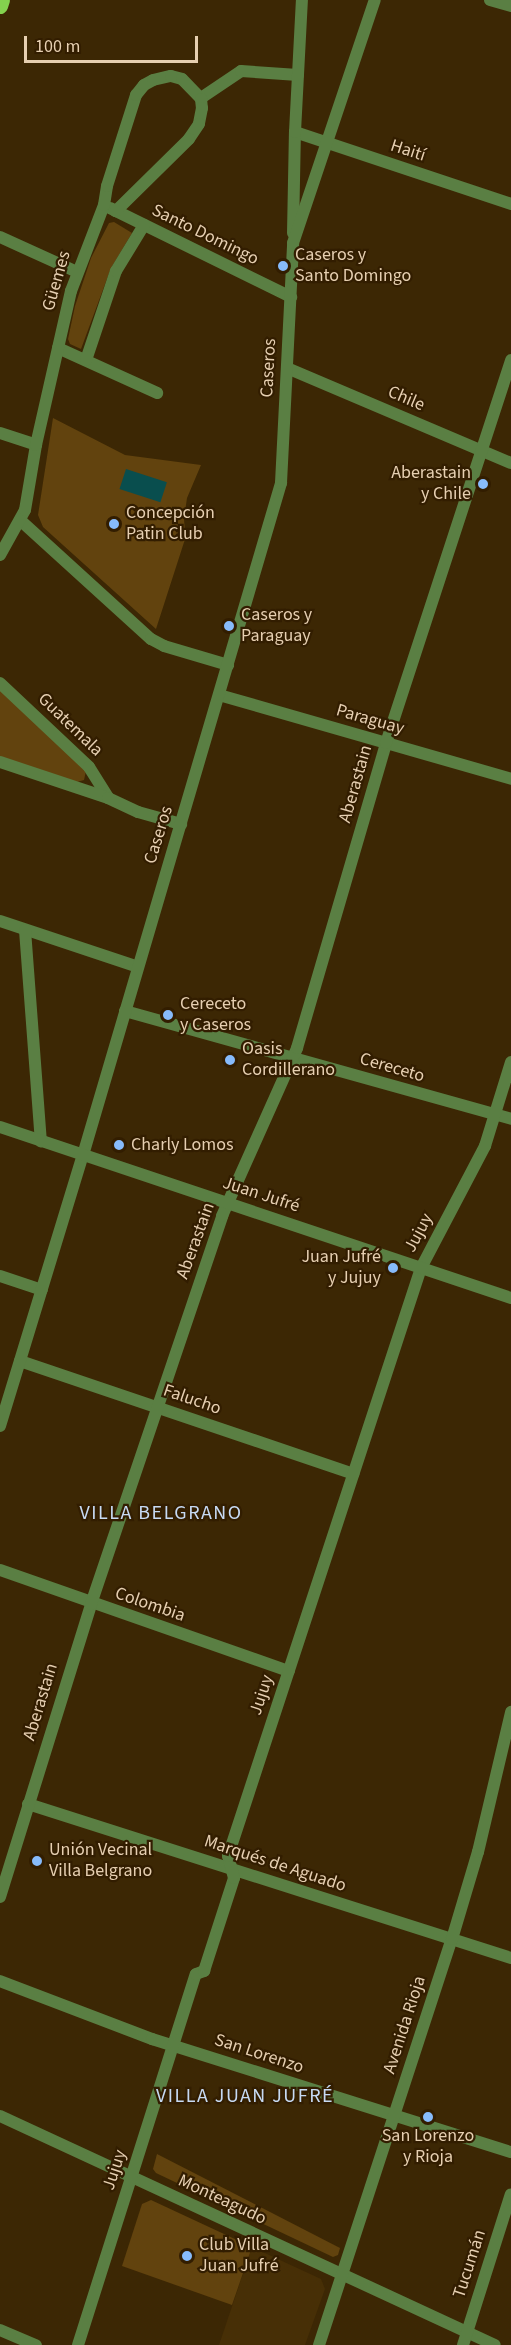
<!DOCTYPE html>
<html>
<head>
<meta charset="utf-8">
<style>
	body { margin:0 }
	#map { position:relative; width:511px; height:2345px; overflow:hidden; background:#3c2704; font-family:"Source Sans 3",sans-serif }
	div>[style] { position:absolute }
	.built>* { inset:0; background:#472f06 }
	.green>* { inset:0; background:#62430e }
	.water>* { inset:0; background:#094e4e; transform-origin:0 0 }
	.minor>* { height:12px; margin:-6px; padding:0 6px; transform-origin:6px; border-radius:6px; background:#5a7f43 }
	.tertiary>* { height:12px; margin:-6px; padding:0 6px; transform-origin:6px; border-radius:6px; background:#5a7f43 }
	.primary>* { height:15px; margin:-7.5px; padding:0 7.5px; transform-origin:7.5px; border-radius:7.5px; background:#84d24e }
	.dots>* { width:16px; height:16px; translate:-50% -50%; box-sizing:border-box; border:3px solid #321d00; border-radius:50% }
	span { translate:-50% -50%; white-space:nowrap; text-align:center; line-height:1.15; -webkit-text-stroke:4.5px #321d00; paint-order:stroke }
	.street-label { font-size:18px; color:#e6cfb1 }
	.poi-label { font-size:18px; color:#e6cfb1 }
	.left { translate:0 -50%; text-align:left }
	.right { translate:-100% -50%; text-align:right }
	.neighbourhood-label { font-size:20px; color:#c7daf3; letter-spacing:1.5px }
	.scale { position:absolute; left:24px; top:36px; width:174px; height:27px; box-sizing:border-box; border:3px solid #e6cfb1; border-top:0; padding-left:8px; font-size:18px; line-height:21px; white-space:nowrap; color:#e6cfb1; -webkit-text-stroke:4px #321d00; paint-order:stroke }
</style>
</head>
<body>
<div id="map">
	<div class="built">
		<i style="clip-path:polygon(252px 2247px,321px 2279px,325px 2289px,305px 2345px,219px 2345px)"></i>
	</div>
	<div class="green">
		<i style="clip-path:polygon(114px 222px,132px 233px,111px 268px,81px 349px,70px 344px,68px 339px,75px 306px,91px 258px,109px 223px)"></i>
		<i style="clip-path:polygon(53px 418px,125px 455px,201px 465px,187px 498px,184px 519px,185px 532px,187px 533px,156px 629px,43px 527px,38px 515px)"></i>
		<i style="clip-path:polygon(0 688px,86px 771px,84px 780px,77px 782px,0 758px)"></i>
		<i style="clip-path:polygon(157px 2154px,340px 2248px,338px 2255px,333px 2257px,156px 2173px,153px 2169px)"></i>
		<i style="clip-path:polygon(151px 2200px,252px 2247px,232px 2305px,122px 2266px,142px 2204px)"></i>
	</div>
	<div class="water">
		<i style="left:126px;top:469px;width:43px;height:21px;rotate:18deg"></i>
	</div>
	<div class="minor">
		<i style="left:490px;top:0;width:22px;rotate:16deg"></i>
		<i style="left:201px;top:98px;width:48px;rotate:-34deg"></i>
		<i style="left:241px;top:71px;width:57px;rotate:4deg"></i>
		<i style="left:295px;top:132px;width:228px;rotate:18.4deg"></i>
		<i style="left:110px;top:208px;width:202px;rotate:26.2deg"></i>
		<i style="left:293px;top:233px;width:101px;rotate:-88.9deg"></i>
		<i style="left:295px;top:132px;width:132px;rotate:-87deg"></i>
		<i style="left:0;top:237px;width:85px;rotate:24.4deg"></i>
		<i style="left:58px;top:348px;width:109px;rotate:24.4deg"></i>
		<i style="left:86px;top:360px;width:94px;rotate:-71.4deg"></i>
		<i style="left:116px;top:271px;width:54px;rotate:-58.7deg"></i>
		<i style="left:287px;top:368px;width:243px;rotate:23deg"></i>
		<i style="left:0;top:433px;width:38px;rotate:18deg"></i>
		<i style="left:20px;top:520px;width:177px;rotate:42.3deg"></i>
		<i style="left:151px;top:639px;width:15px;rotate:28deg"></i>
		<i style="left:164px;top:646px;width:67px;rotate:16.5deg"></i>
		<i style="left:0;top:555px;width:51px;rotate:-60.9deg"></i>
		<i style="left:25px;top:510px;width:66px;rotate:-80.4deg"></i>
		<i style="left:36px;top:445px;width:158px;rotate:-77.2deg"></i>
		<i style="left:71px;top:291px;width:92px;rotate:-69deg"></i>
		<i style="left:104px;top:205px;width:19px;rotate:-81deg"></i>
		<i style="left:107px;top:186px;width:96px;rotate:-72.3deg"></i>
		<i style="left:136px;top:95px;width:13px;rotate:-51deg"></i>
		<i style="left:144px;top:85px;width:10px;rotate:-29deg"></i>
		<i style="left:153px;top:80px;width:18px;rotate:-13deg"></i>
		<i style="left:171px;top:76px;width:11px;rotate:15deg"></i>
		<i style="left:182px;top:79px;width:28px;rotate:46deg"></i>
		<i style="left:201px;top:99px;width:9px;rotate:84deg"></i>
		<i style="left:202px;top:108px;width:16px;rotate:101deg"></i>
		<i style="left:199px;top:124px;width:18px;rotate:124deg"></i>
		<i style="left:189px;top:139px;width:103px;rotate:135.4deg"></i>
		<i style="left:0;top:683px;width:122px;rotate:43.3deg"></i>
		<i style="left:89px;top:767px;width:36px;rotate:58deg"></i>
		<i style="left:219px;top:695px;width:304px;rotate:16deg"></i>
		<i style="left:0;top:762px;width:114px;rotate:18.4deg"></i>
		<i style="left:108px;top:798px;width:33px;rotate:25deg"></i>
		<i style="left:138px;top:812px;width:45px;rotate:15.6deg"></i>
		<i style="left:0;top:921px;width:145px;rotate:18.4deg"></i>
		<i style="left:25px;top:930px;width:212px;rotate:85.7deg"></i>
		<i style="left:125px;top:1011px;width:401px;rotate:15.6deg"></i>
		<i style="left:0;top:1276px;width:44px;rotate:18.4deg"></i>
		<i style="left:20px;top:1361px;width:352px;rotate:18.7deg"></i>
		<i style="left:0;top:1426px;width:283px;rotate:-73deg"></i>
		<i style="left:83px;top:1155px;width:701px;rotate:-73.58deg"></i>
		<i style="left:281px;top:483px;width:240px;rotate:-87.1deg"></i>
		<i style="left:293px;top:243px;width:256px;rotate:-71.4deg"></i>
		<i style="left:0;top:1570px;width:306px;rotate:19.3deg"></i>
		<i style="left:28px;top:1804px;width:507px;rotate:17.68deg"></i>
		<i style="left:0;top:1897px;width:307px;rotate:-72.7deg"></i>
		<i style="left:91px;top:1604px;width:410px;rotate:-71.3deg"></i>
		<i style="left:222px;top:1216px;width:184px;rotate:-65.9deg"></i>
		<i style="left:297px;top:1048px;width:318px;rotate:-73.7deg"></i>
		<i style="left:386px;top:743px;width:403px;rotate:-71.9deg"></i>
		<i style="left:0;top:1981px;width:163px;rotate:20.9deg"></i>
		<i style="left:152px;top:2039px;width:376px;rotate:17.5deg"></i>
		<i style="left:0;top:2116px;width:545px;rotate:24.83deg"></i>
		<i style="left:78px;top:2345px;width:389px;rotate:-72.4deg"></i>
		<i style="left:196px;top:1974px;width:9px;rotate:-21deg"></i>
		<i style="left:204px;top:1971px;width:98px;rotate:-72.1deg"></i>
		<i style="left:234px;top:1878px;width:23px;rotate:-105deg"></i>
		<i style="left:228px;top:1856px;width:619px;rotate:-71.83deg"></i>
		<i style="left:421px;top:1268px;width:138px;rotate:-62.3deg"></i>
		<i style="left:485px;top:1146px;width:88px;rotate:-72.8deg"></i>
		<i style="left:319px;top:2345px;width:427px;rotate:-71.9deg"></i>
		<i style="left:452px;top:1939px;width:91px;rotate:-73.4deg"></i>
		<i style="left:478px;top:1852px;width:144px;rotate:-76.7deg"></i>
	</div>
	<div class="tertiary">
		<i style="left:0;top:1127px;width:539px;rotate:18.5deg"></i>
		<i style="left:0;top:2330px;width:39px;rotate:23deg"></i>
		<i style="left:463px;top:2345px;width:158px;rotate:-72.4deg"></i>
	</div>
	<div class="primary">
		<i style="left:0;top:6px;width:6px;rotate:-72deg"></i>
	</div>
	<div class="dots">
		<i style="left:283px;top:266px;background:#87bbfb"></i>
		<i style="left:483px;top:484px;background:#87bbfb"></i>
		<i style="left:114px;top:524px;background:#87bbfb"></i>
		<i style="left:229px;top:626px;background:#87bbfb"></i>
		<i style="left:168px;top:1015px;background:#87bbfb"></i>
		<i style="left:230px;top:1060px;background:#87bbfb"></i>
		<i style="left:119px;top:1145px;background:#87bbfb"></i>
		<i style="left:393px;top:1268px;background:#87bbfb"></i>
		<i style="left:37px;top:1861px;background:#87bbfb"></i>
		<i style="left:428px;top:2117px;background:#87bbfb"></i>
		<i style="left:187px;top:2256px;background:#87bbfb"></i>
	</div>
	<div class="street-label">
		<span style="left:408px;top:151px;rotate:18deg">Haití</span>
		<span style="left:205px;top:235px;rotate:26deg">Santo Domingo</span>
		<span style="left:57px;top:281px;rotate:-74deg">Güemes</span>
		<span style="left:269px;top:368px;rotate:-87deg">Caseros</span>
		<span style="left:406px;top:399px;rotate:23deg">Chile</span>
		<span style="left:370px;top:720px;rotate:16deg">Paraguay</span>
		<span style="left:70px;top:725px;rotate:44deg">Guatemala</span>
		<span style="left:356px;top:784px;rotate:-74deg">Aberastain</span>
		<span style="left:159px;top:835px;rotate:-73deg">Caseros</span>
		<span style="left:392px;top:1068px;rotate:16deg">Cereceto</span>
		<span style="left:261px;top:1195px;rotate:18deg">Juan Jufré</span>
		<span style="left:419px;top:1233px;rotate:-62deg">Jujuy</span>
		<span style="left:196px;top:1241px;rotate:-70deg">Aberastain</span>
		<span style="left:192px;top:1400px;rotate:19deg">Falucho</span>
		<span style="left:150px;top:1605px;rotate:19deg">Colombia</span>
		<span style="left:262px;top:1695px;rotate:-72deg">Jujuy</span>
		<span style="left:41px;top:1702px;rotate:-73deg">Aberastain</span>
		<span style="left:275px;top:1864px;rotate:18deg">Marqués de Aguado</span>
		<span style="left:405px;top:2025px;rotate:-72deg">Avenida Rioja</span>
		<span style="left:259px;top:2054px;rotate:18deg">San Lorenzo</span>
		<span style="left:115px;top:2170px;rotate:-72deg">Jujuy</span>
		<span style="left:222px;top:2200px;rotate:25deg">Monteagudo</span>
		<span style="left:470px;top:2264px;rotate:-72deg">Tucumán</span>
	</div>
	<div class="poi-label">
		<span class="left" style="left:295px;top:266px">Caseros y<br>Santo Domingo</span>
		<span class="right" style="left:471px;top:484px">Aberastain<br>y Chile</span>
		<span class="left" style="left:126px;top:524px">Concepción<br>Patin Club</span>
		<span class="left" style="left:241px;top:626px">Caseros y<br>Paraguay</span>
		<span class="left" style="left:180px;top:1015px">Cereceto<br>y Caseros</span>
		<span class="left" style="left:242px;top:1060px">Oasis<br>Cordillerano</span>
		<span class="left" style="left:131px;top:1145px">Charly Lomos</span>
		<span class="right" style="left:381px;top:1268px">Juan Jufré<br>y Jujuy</span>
		<span class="left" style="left:49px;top:1861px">Unión Vecinal<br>Villa Belgrano</span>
		<span style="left:428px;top:2147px">San Lorenzo<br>y Rioja</span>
		<span class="left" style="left:199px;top:2256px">Club Villa<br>Juan Jufré</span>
	</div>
	<div class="neighbourhood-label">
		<span style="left:161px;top:1513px">VILLA BELGRANO</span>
		<span style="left:245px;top:2096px">VILLA JUAN JUFRÉ</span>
	</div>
	<div class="scale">100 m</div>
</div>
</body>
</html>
